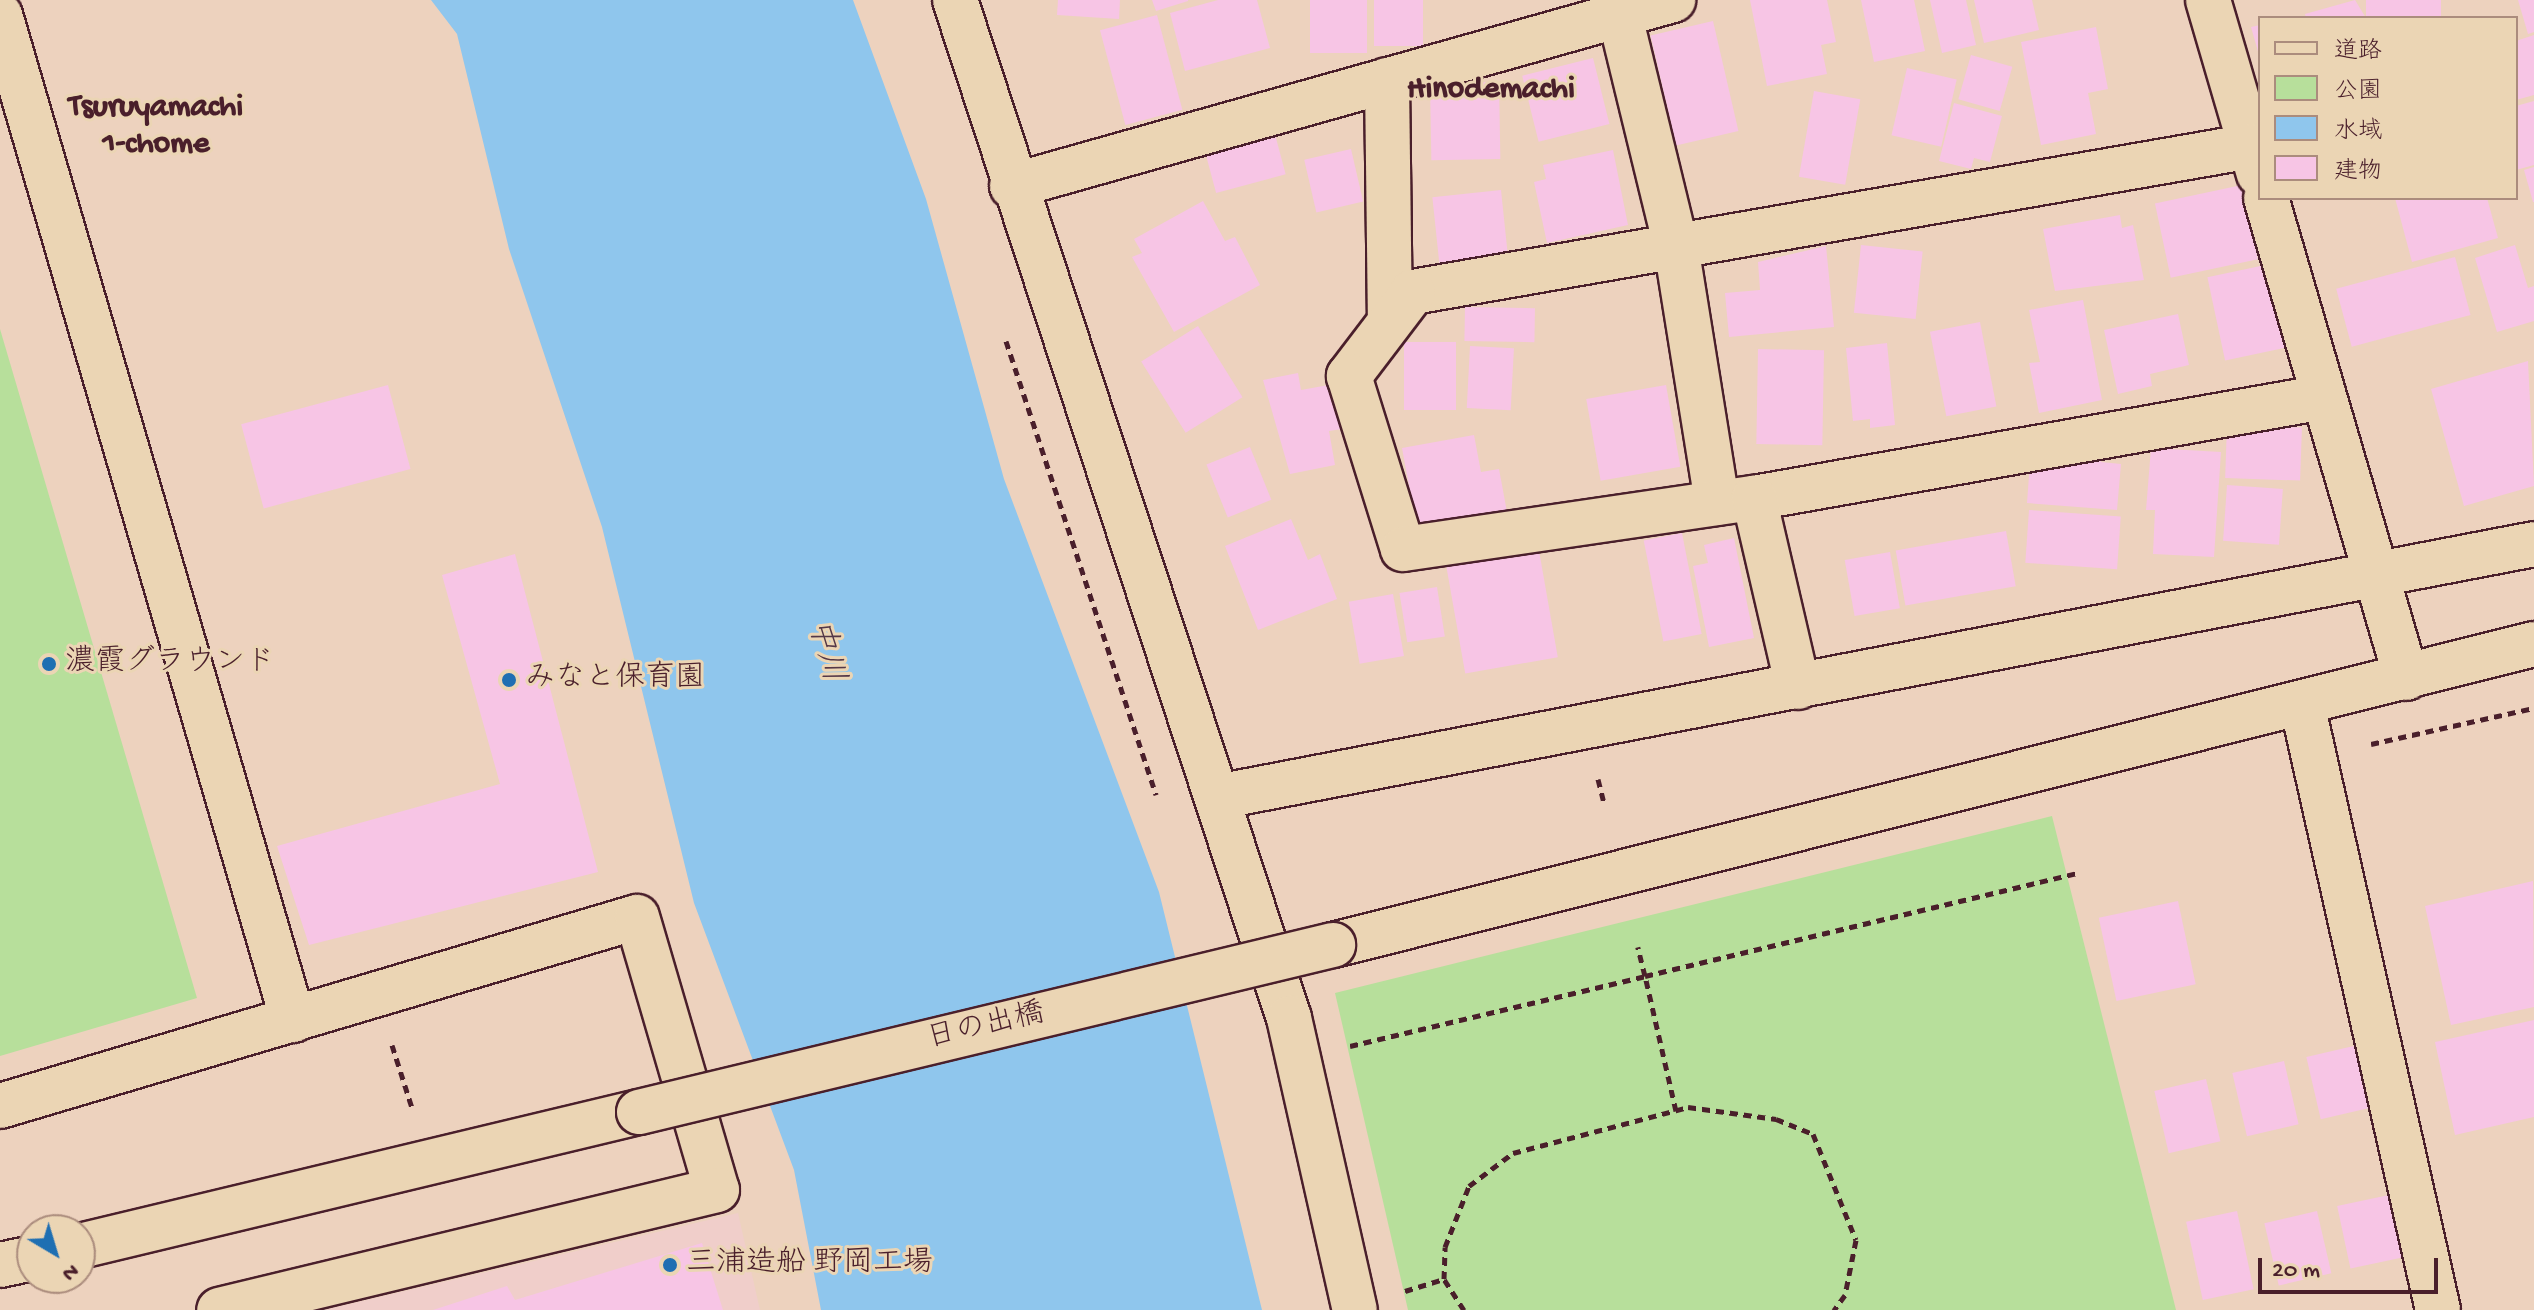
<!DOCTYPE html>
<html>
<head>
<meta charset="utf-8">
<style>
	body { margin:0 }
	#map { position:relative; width:2534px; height:1310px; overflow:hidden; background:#edd2be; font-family:"Gochi Hand","Klee One",sans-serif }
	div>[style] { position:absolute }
	.built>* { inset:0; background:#f0ceca }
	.green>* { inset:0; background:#b7df9b }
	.water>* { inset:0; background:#8fc6ed }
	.building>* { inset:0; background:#f7c5e5; transform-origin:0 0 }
	.path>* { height:5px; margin-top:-2.5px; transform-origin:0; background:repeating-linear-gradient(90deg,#4a1f2b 0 8px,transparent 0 14px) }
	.roads { filter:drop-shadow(2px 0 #4a1f2b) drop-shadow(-2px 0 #4a1f2b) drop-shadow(0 2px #4a1f2b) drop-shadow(0 -2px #4a1f2b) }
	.street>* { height:44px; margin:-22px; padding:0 22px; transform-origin:22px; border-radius:22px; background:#ebd5b4 }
	.secondary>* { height:44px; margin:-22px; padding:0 22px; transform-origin:22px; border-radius:22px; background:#ebd5b4 }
	.bridges { filter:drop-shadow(2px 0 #4a1f2b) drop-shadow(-2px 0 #4a1f2b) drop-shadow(0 2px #4a1f2b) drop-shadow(0 -2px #4a1f2b) }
	.secondary-bridge>* { height:44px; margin:-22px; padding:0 22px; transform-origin:22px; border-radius:22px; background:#ebd5b4 }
	.dots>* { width:22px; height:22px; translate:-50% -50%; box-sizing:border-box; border:4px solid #ebd5b4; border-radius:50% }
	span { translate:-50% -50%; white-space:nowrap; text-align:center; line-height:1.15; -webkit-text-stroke:6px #ebd5b4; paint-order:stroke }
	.poi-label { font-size:30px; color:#4a1f2b }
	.left { translate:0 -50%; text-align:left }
	.street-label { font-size:30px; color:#4a1f2b }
	.neighbourhood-label { font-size:32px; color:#4a1f2b; font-weight:700 }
	.water-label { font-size:32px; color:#543848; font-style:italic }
	.legend { position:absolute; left:2258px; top:16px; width:260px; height:184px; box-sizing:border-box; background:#ebd5b4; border:2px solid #ab8c7d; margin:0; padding:10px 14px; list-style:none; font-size:24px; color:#4a1f2b }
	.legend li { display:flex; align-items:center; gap:16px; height:40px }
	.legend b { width:40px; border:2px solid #ab8c7d }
	.north { position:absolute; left:16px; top:1214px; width:80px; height:80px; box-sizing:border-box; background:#ebd5b4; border:2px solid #ab8c7d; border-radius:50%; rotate:142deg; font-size:22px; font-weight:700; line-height:32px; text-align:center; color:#4a1f2b }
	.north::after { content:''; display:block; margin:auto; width:28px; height:36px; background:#1f6fb2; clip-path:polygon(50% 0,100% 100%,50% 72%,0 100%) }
	.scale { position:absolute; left:2258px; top:1258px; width:180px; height:36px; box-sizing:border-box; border:4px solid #4a1f2b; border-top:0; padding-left:10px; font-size:24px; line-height:28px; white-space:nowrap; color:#4a1f2b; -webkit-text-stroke:6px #ebd5b4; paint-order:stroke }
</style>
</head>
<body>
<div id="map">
	<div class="built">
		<i style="clip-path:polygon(738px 1213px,760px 1310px,324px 1310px)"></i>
	</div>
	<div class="green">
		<i style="clip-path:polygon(0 329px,197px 998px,0 1056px)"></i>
		<i style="clip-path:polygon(2052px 816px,2176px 1310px,1408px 1310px,1335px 993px)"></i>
	</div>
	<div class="water">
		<i style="clip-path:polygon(431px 0,853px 0,926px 199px,1004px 479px,1159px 892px,1262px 1310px,821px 1310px,794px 1170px,694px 903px,602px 527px,509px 249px,457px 34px)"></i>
	</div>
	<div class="building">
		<i style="clip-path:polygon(1058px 0,1120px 0,1119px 19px,1057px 15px)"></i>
		<i style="clip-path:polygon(1152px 0,1188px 0,1188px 1px,1156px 11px)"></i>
		<i style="clip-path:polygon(1218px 0,1257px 0,1270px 48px,1185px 71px,1170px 13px)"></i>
		<i style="left:1310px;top:0;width:57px;height:53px"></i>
		<i style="left:1374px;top:0;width:49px;height:46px"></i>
		<i style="clip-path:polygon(1750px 0,1827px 0,1836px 42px,1821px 45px,1827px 74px,1767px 86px)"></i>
		<i style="clip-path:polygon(1861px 0,1914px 0,1925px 51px,1874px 62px)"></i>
		<i style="clip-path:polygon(1930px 0,1966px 0,1976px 45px,1942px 53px)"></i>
		<i style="clip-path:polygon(1974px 0,2032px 0,2039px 30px,1984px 43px)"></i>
		<i style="clip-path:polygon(2355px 0,2366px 18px,2306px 18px,2305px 14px)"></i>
		<i style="left:2366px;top:0;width:75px;height:19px"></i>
		<i style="clip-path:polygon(2518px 0,2534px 0,2534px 32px,2528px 34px)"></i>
		<i style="left:1157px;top:15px;width:98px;height:59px;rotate:75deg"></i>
		<i style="left:1713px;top:21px;width:113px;height:64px;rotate:77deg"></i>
		<i style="clip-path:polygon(2260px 25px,2260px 55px,2259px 55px,2251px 27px)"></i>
		<i style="clip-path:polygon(2096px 27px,2108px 89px,2088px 93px,2096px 134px,2041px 145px,2021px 42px)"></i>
		<i style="clip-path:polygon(2534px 35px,2534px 95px,2516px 100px,2516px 41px)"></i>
		<i style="left:1971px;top:55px;width:43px;height:46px;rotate:16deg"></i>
		<i style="left:1593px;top:58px;width:68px;height:73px;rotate:76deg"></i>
		<i style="left:1907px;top:68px;width:51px;height:69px;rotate:13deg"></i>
		<i style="left:1499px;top:82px;width:77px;height:69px;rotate:89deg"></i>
		<i style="left:1814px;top:91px;width:47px;height:87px;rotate:10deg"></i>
		<i style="clip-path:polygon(2534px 101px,2534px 165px,2516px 170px,2516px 106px)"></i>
		<i style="clip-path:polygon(1954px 103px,2002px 116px,1990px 162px,1974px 158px,1971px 169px,1939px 161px)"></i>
		<i style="left:1273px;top:127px;width:49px;height:72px;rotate:75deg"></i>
		<i style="left:1351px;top:149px;width:54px;height:48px;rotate:77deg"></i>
		<i style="clip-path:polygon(1613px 150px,1628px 225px,1547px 243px,1534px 182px,1546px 179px,1543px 165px)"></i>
		<i style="clip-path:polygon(2534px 167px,2534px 202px,2533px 202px,2524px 170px)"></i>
		<i style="left:2242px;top:185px;width:76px;height:89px;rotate:78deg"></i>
		<i style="left:1501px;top:190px;width:75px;height:69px;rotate:84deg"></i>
		<i style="clip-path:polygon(2395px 198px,2487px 198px,2498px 238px,2412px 262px)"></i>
		<i style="clip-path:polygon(1203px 201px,1225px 241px,1235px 237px,1260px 285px,1174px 332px,1132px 257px,1142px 253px,1134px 239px)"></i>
		<i style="clip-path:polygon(2120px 215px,2122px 228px,2133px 225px,2144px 280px,2055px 291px,2043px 229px)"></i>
		<i style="left:1861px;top:245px;width:62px;height:68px;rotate:6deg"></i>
		<i style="clip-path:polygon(2515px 245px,2528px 288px,2534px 286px,2534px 321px,2497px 332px,2475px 258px)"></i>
		<i style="clip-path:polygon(1826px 246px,1834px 327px,1729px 337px,1725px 293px,1760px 290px,1758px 262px)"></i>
		<i style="left:2455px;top:257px;width:60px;height:123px;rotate:75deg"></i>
		<i style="left:2270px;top:264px;width:85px;height:64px;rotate:78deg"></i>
		<i style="clip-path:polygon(2083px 300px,2102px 400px,2039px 413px,2029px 363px,2040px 362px,2029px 310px)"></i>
		<i style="left:1465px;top:307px;width:70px;height:34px;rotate:1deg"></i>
		<i style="clip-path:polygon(2178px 314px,2189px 365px,2150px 374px,2152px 386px,2118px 394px,2104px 330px)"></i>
		<i style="left:1980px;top:322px;width:86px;height:51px;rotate:79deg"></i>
		<i style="left:1198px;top:326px;width:84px;height:67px;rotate:58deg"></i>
		<i style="left:1456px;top:342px;width:68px;height:52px;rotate:90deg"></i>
		<i style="clip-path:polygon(1887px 343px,1895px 425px,1870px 428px,1870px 419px,1853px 421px,1846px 348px)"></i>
		<i style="left:1470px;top:346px;width:44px;height:62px;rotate:3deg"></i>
		<i style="left:1758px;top:349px;width:66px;height:95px;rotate:1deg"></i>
		<i style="clip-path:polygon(2528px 361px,2534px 486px,2464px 506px,2431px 389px)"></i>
		<i style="clip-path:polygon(1298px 373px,1301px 390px,1334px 384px,1342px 429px,1329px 431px,1335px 465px,1290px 474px,1263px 380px)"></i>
		<i style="left:388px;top:385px;width:87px;height:152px;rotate:75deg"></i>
		<i style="left:1666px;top:385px;width:83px;height:81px;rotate:80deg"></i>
		<i style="left:2227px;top:425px;width:75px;height:53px;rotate:2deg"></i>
		<i style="clip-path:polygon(1474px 435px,1481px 472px,1499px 469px,1507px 512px,1417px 529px,1402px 448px)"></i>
		<i style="left:1250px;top:447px;width:57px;height:47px;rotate:68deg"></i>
		<i style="clip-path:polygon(2151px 448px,2221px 452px,2214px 557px,2153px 554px,2155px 510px,2146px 510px)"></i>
		<i style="clip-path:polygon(2031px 449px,2102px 455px,2101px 462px,2121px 464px,2117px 510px,2027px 503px)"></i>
		<i style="left:2227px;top:485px;width:56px;height:56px;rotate:4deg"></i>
		<i style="left:2029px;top:510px;width:92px;height:53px;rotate:4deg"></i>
		<i style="clip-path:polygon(1291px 519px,1308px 560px,1320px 554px,1337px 599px,1258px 630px,1225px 546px)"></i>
		<i style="left:2006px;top:531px;width:56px;height:112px;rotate:80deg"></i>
		<i style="left:1682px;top:533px;width:103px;height:39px;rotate:79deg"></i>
		<i style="clip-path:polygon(1734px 538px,1754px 638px,1709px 647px,1693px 566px,1708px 563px,1704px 545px)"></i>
		<i style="left:1538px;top:545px;width:114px;height:94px;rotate:80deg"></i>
		<i style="left:1890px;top:552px;width:57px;height:46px;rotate:80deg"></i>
		<i style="clip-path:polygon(515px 554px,598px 872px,309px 945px,277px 846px,500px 784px,442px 575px)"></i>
		<i style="left:1437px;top:587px;width:50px;height:38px;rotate:81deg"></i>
		<i style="left:1393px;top:594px;width:63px;height:45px;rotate:80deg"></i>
		<i style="clip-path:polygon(2533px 881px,2534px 1007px,2451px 1025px,2425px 906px)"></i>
		<i style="left:2178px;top:901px;width:85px;height:81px;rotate:78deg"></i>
		<i style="clip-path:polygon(2534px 1020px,2534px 1117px,2455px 1135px,2435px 1042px)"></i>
		<i style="left:2358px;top:1045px;width:64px;height:53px;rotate:77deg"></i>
		<i style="left:2284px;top:1061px;width:65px;height:53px;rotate:77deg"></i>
		<i style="left:2206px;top:1079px;width:64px;height:53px;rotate:77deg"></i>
		<i style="left:2389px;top:1195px;width:64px;height:53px;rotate:78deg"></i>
		<i style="left:2237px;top:1211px;width:80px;height:52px;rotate:78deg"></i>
		<i style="left:2317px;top:1211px;width:64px;height:54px;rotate:77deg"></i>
		<i style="clip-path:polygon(702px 1243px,723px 1310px,433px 1310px,507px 1286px,515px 1300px)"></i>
	</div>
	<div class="path">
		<i style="left:1006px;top:341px;width:478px;rotate:71.7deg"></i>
		<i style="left:2371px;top:744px;width:167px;rotate:-12.5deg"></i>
		<i style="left:1598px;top:779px;width:25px;rotate:76deg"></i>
		<i style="left:392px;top:1045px;width:69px;rotate:72.3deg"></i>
		<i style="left:1350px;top:1046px;width:303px;rotate:-13.3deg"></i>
		<i style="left:1645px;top:976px;width:30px;rotate:-104deg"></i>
		<i style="left:1676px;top:1111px;width:139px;rotate:-102.9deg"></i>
		<i style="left:1645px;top:976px;width:445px;rotate:-13.4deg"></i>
		<i style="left:1405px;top:1291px;width:41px;rotate:-17.1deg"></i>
		<i style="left:1464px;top:1310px;width:37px;rotate:-123deg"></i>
		<i style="left:1444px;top:1279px;width:32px;rotate:-88deg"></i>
		<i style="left:1445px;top:1247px;width:66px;rotate:-68.5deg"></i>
		<i style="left:1469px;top:1186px;width:55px;rotate:-36.9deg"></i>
		<i style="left:1513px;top:1153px;width:181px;rotate:-14.7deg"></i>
		<i style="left:1688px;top:1107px;width:89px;rotate:7.8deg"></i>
		<i style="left:1776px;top:1119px;width:40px;rotate:22deg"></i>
		<i style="left:1813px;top:1134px;width:114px;rotate:67.9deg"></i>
		<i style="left:1856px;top:1240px;width:56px;rotate:101.3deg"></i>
		<i style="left:1845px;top:1295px;width:19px;rotate:126deg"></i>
	</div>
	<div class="roads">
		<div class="street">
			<i style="left:1616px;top:0;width:253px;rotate:76.3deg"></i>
			<i style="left:1676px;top:246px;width:260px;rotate:80.9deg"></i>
			<i style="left:2208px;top:0;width:181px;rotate:73.7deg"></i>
			<i style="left:0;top:15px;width:1047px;rotate:73.75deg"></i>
			<i style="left:1387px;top:80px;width:241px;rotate:89.3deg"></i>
			<i style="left:2251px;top:146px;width:851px;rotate:170.12deg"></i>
			<i style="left:1413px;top:292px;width:106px;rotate:127.3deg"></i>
			<i style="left:1349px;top:376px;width:181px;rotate:72.7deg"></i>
			<i style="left:1403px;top:549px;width:355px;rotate:-8.3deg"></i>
			<i style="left:1754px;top:498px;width:579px;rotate:-10.05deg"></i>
			<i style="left:1012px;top:186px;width:687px;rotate:-15.72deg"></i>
			<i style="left:2266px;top:198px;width:500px;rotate:73.7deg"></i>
			<i style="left:1754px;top:498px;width:194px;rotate:76.9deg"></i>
			<i style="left:2302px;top:704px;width:621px;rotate:77.35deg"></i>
			<i style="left:1217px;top:797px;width:1341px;rotate:-10.87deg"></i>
			<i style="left:0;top:1106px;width:664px;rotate:-16.53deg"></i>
			<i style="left:637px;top:917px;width:284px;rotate:73.7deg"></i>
			<i style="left:717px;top:1190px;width:512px;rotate:166.45deg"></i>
		</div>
		<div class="secondary">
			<i style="left:955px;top:0;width:1071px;rotate:71.84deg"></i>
			<i style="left:1289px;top:1018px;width:299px;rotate:77.3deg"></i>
			<i style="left:1333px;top:945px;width:1238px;rotate:-14.07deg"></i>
			<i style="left:80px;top:1246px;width:575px;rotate:-13.48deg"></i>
			<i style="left:0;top:1265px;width:33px;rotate:-12deg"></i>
		</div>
	</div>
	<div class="bridges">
		<div class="secondary-bridge">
			<i style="left:639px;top:1112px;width:714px;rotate:-13.53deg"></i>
		</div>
	</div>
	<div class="dots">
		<i style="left:49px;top:664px;background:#1f6fb2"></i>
		<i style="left:509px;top:680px;background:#1f6fb2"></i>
		<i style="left:670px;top:1265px;background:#1f6fb2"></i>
	</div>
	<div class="poi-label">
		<span class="left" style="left:65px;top:664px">濃霞グラウンド</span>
		<span class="left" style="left:525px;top:680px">みなと保育園</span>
		<span class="left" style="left:686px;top:1265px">三浦造船 野岡工場</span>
	</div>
	<div class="street-label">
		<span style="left:986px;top:1028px;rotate:-13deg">日の出橋</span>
	</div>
	<div class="neighbourhood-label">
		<span style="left:1491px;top:90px">Hinodemachi</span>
		<span style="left:156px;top:127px">Tsuruyamachi<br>1-chome</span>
	</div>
	<div class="water-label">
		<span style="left:824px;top:651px;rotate:75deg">中川</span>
	</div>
	<ul class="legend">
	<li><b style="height:10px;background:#ebd5b4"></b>道路</li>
	<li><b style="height:22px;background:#b7df9b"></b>公園</li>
	<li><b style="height:22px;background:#8fc6ed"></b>水域</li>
	<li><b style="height:22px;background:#f7c5e5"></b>建物</li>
	</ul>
	<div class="north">N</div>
	<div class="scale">20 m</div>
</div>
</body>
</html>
